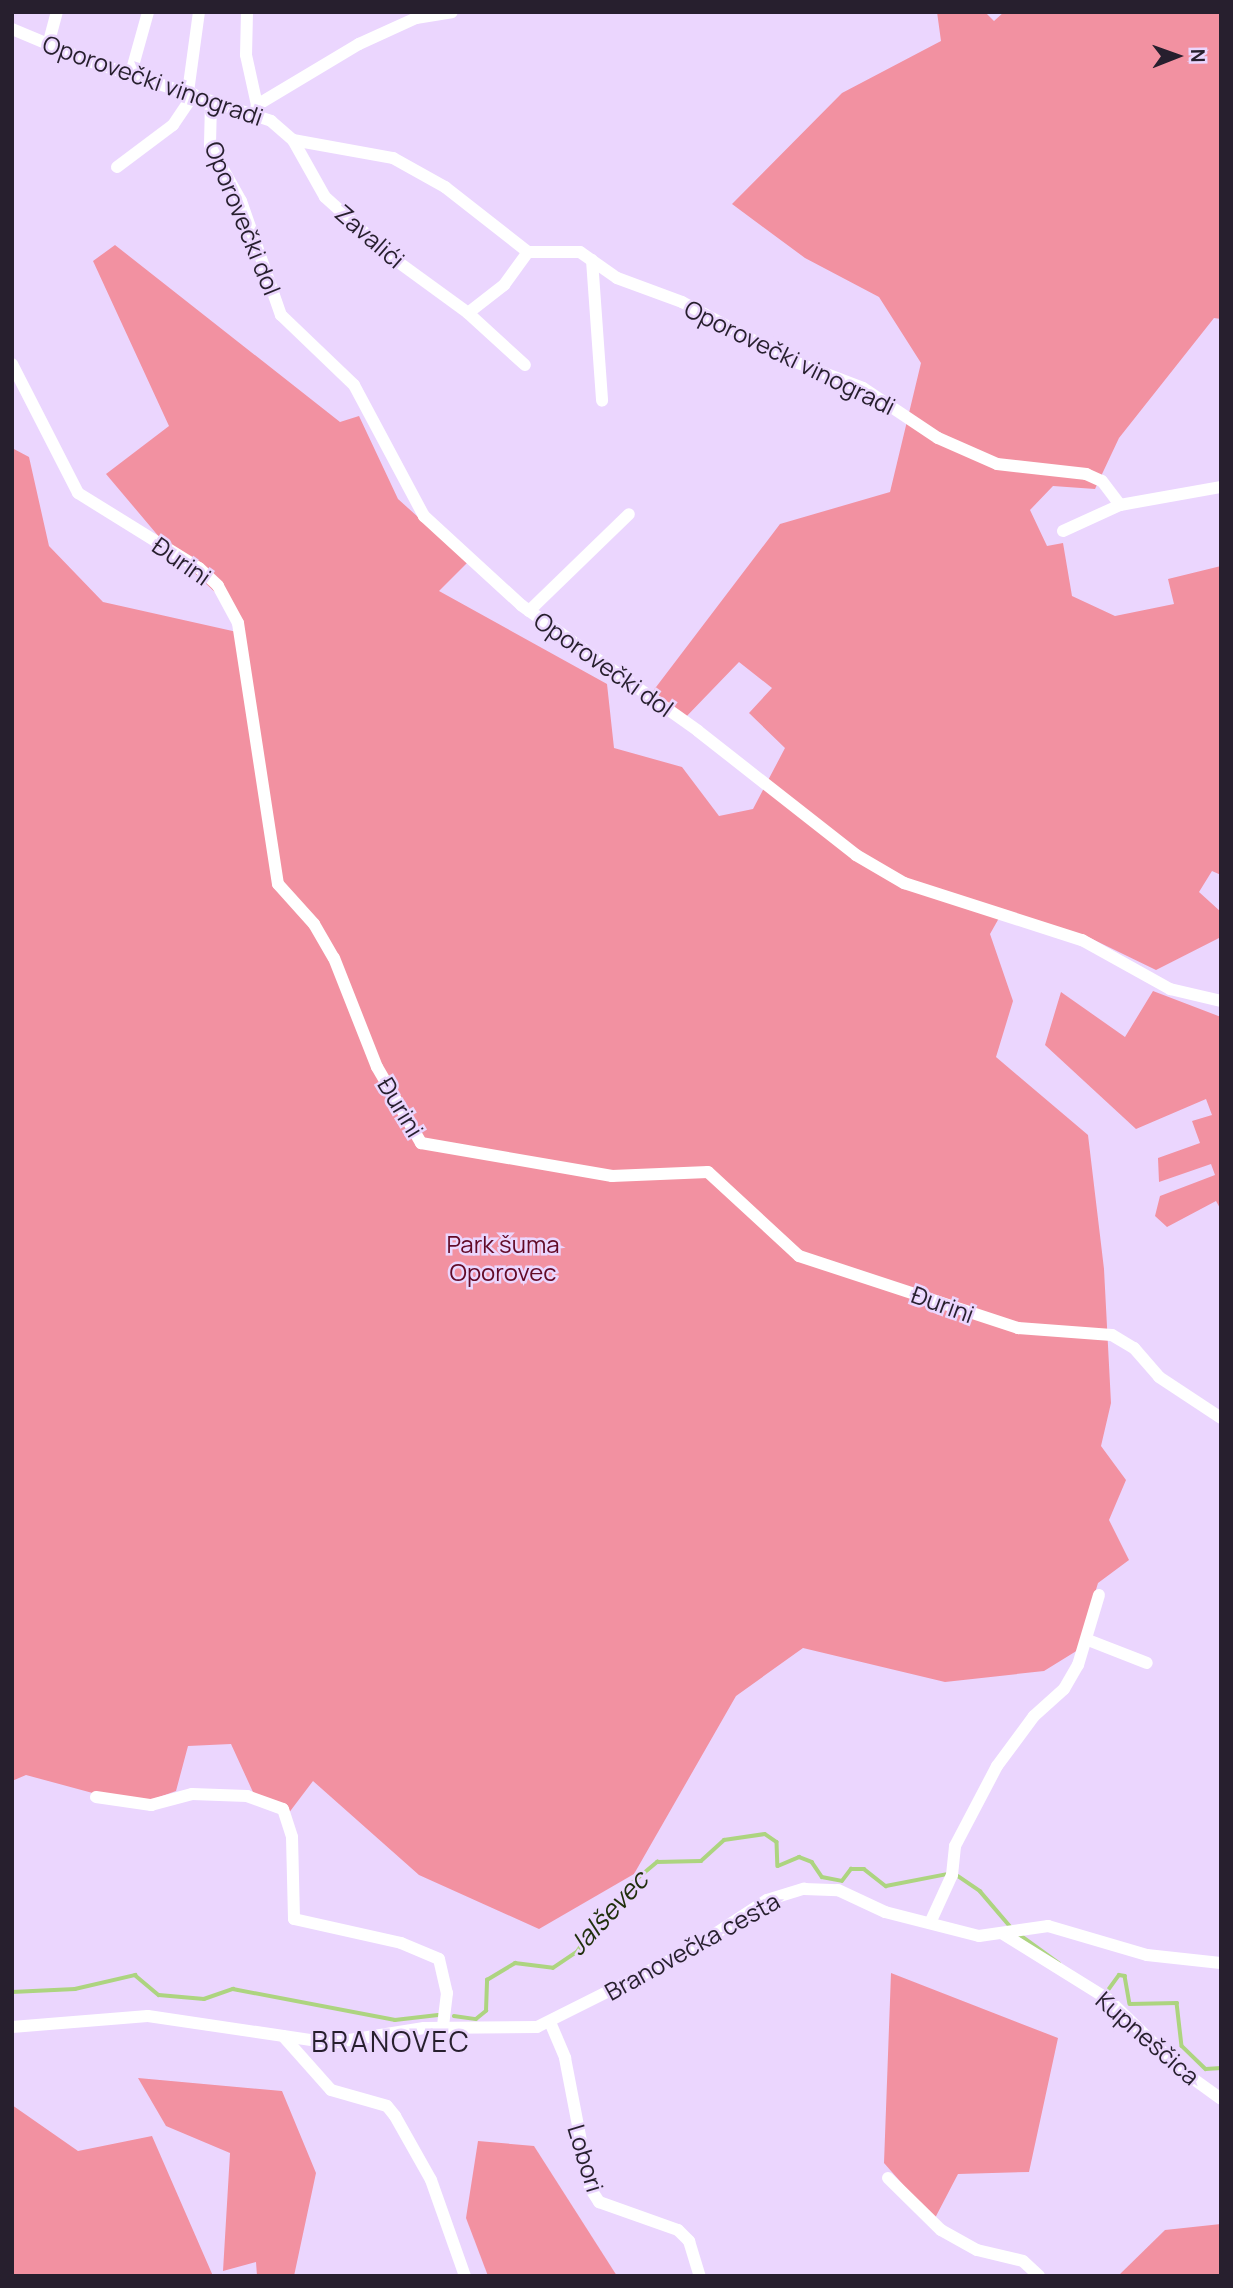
<!DOCTYPE html>
<html>
<head>
<meta charset="utf-8">
<style>
	body { margin:0 }
	#map { position:relative; width:1233px; height:2288px; overflow:hidden; background:#ebd6fe; font-family:Manrope,sans-serif }
	div>[style] { position:absolute }
	.forest>* { inset:0; background:#f291a1 }
	.stream>* { height:3.5px; margin:-1.75px; padding:0 1.75px; transform-origin:1.75px; border-radius:1.75px; background:#add480 }
	.street>* { height:12px; margin:-6px; padding:0 6px; transform-origin:6px; border-radius:6px; background:#fff }
	span { translate:-50% -50%; white-space:nowrap; text-align:center; line-height:1.15; -webkit-text-stroke:5px #ebd6fe; paint-order:stroke }
	.street-label { font-size:24px; color:#271f2e }
	.park-label { font-size:24px; color:#620a27 }
	.water-label { font-size:26px; color:#21300d; font-style:italic }
	.quarter-label { font-size:28px; color:#271f2e; letter-spacing:2px }
	.frame { position:absolute; inset:0; border:14px solid #271f2e; pointer-events:none }
	.north { position:absolute; left:1142px; top:21px; width:70px; height:70px; -webkit-text-stroke:5px #ebd6fe; paint-order:stroke; rotate:89deg; font-size:19px; font-weight:700; line-height:28px; text-align:center; color:#271f2e }
	.north::after { content:''; display:block; margin:auto; width:24px; height:32px; background:#271f2e; clip-path:polygon(50% 0,100% 100%,50% 72%,0 100%) }
</style>
</head>
<body>
<div id="map">
	<div class="forest">
		<i style="clip-path:polygon(937px 12px,985px 12px,994px 21px,1004px 12px,1221px 12px,1221px 319px,1214px 318px,1119px 438px,1095px 489px,1053px 486px,1030px 510px,1047px 546px,1063px 543px,1072px 596px,1115px 616px,1174px 604px,1168px 579px,1221px 566px,1221px 875px,1212px 871px,1199px 892px,1221px 912px,1221px 937px,1156px 970px,1088px 937px,1003px 911px,990px 934px,1013px 1001px,996px 1057px,1088px 1135px,1104px 1269px,1111px 1403px,1101px 1446px,1126px 1480px,1109px 1520px,1129px 1560px,1098px 1583px,1078px 1650px,1044px 1671px,945px 1682px,803px 1648px,736px 1696px,634px 1874px,539px 1929px,419px 1875px,313px 1781px,288px 1814px,258px 1803px,231px 1744px,188px 1746px,176px 1791px,137px 1805px,26px 1775px,12px 1781px,12px 448px,29px 457px,49px 546px,103px 602px,237px 632px,218px 595px,171px 551px,106px 474px,169px 426px,93px 261px,115px 245px,340px 422px,359px 416px,398px 499px,468px 562px,439px 591px,607px 684px,614px 748px,682px 767px,719px 816px,753px 809px,785px 748px,749px 713px,772px 688px,739px 662px,683px 720px,650px 695px,780px 524px,890px 492px,921px 363px,879px 297px,805px 258px,732px 204px,842px 93px,941px 41px)"></i>
		<i style="clip-path:polygon(1153px 991px,1221px 1017px,1221px 1210px,1216px 1201px,1167px 1227px,1155px 1216px,1160px 1196px,1215px 1175px,1211px 1164px,1159px 1182px,1158px 1158px,1200px 1143px,1192px 1121px,1212px 1115px,1206px 1099px,1136px 1129px,1045px 1045px,1061px 992px,1125px 1037px)"></i>
		<i style="clip-path:polygon(891px 1973px,1058px 2038px,1029px 2172px,958px 2174px,934px 2220px,884px 2163px)"></i>
		<i style="clip-path:polygon(138px 2078px,282px 2091px,316px 2173px,294px 2276px,257px 2276px,256px 2262px,223px 2271px,230px 2153px,166px 2126px)"></i>
		<i style="clip-path:polygon(12px 2105px,78px 2151px,152px 2136px,213px 2276px,12px 2276px)"></i>
		<i style="clip-path:polygon(478px 2141px,534px 2146px,617px 2276px,488px 2276px,466px 2218px)"></i>
		<i style="clip-path:polygon(1221px 2224px,1221px 2276px,1118px 2276px,1165px 2230px)"></i>
	</div>
	<div class="stream">
		<i style="left:958px;top:1876px;width:27px;rotate:34deg"></i>
		<i style="left:980px;top:1891px;width:46px;rotate:49.4deg"></i>
		<i style="left:1020px;top:1935px;width:48px;rotate:35.7deg"></i>
		<i style="left:12px;top:1992px;width:63px;rotate:-2.7deg"></i>
		<i style="left:75px;top:1989px;width:62px;rotate:-13.1deg"></i>
		<i style="left:135px;top:1975px;width:31px;rotate:40deg"></i>
		<i style="left:159px;top:1995px;width:45px;rotate:5.1deg"></i>
		<i style="left:204px;top:1999px;width:31px;rotate:-19deg"></i>
		<i style="left:233px;top:1989px;width:165px;rotate:10.8deg"></i>
		<i style="left:395px;top:2020px;width:43px;rotate:-6.6deg"></i>
		<i style="left:1106px;top:1993px;width:22px;rotate:-54deg"></i>
		<i style="left:1119px;top:1975px;width:6px;rotate:9deg"></i>
		<i style="left:1125px;top:1976px;width:28px;rotate:80deg"></i>
		<i style="left:1130px;top:2004px;width:47px;rotate:-1.2deg"></i>
		<i style="left:1177px;top:2003px;width:43px;rotate:83.4deg"></i>
		<i style="left:1182px;top:2046px;width:33px;rotate:44deg"></i>
		<i style="left:1206px;top:2069px;width:15px;rotate:-4deg"></i>
		<i style="left:454px;top:2016px;width:22px;rotate:8deg"></i>
		<i style="left:476px;top:2019px;width:13px;rotate:-39deg"></i>
		<i style="left:486px;top:2011px;width:31px;rotate:-88deg"></i>
		<i style="left:487px;top:1980px;width:33px;rotate:-31deg"></i>
		<i style="left:515px;top:1963px;width:38px;rotate:7deg"></i>
		<i style="left:553px;top:1968px;width:29px;rotate:-34deg"></i>
		<i style="left:577px;top:1952px;width:24px;rotate:-57deg"></i>
		<i style="left:590px;top:1932px;width:26px;rotate:-36deg"></i>
		<i style="left:611px;top:1917px;width:40px;rotate:-58deg"></i>
		<i style="left:632px;top:1883px;width:33px;rotate:-40deg"></i>
		<i style="left:657px;top:1862px;width:44px;rotate:-1.3deg"></i>
		<i style="left:701px;top:1861px;width:31px;rotate:-42deg"></i>
		<i style="left:724px;top:1840px;width:41px;rotate:-8.3deg"></i>
		<i style="left:765px;top:1834px;width:14px;rotate:34deg"></i>
		<i style="left:777px;top:1842px;width:24px;rotate:88deg"></i>
		<i style="left:778px;top:1866px;width:23px;rotate:-23deg"></i>
		<i style="left:799px;top:1857px;width:14px;rotate:21deg"></i>
		<i style="left:812px;top:1862px;width:18px;rotate:56deg"></i>
		<i style="left:822px;top:1877px;width:20px;rotate:11deg"></i>
		<i style="left:842px;top:1881px;width:15px;rotate:-53deg"></i>
		<i style="left:851px;top:1869px;width:13px"></i>
		<i style="left:864px;top:1869px;width:28px;rotate:38deg"></i>
		<i style="left:886px;top:1886px;width:63px;rotate:-11deg"></i>
	</div>
	<div class="street">
		<i style="left:247px;top:12px;width:43px;rotate:91.3deg"></i>
		<i style="left:246px;top:55px;width:51px;rotate:77.6deg"></i>
		<i style="left:12px;top:29px;width:80px;rotate:22.7deg"></i>
		<i style="left:86px;top:60px;width:195px;rotate:18.2deg"></i>
		<i style="left:271px;top:121px;width:29px;rotate:41deg"></i>
		<i style="left:293px;top:140px;width:65px;rotate:60.7deg"></i>
		<i style="left:325px;top:197px;width:93px;rotate:41.9deg"></i>
		<i style="left:394px;top:259px;width:92px;rotate:36.1deg"></i>
		<i style="left:468px;top:313px;width:46px;rotate:-37.9deg"></i>
		<i style="left:504px;top:285px;width:41px;rotate:-54deg"></i>
		<i style="left:48px;top:45px;width:34px;rotate:-75deg"></i>
		<i style="left:131px;top:73px;width:63px;rotate:-74.4deg"></i>
		<i style="left:188px;top:92px;width:81px;rotate:-82.2deg"></i>
		<i style="left:211px;top:101px;width:45px;rotate:91.3deg"></i>
		<i style="left:210px;top:146px;width:63px;rotate:60.6deg"></i>
		<i style="left:241px;top:201px;width:121px;rotate:70.7deg"></i>
		<i style="left:281px;top:315px;width:101px;rotate:43.8deg"></i>
		<i style="left:354px;top:385px;width:149px;rotate:61.9deg"></i>
		<i style="left:424px;top:516px;width:132px;rotate:42.5deg"></i>
		<i style="left:521px;top:605px;width:217px;rotate:35.4deg"></i>
		<i style="left:698px;top:731px;width:201px;rotate:38.1deg"></i>
		<i style="left:856px;top:855px;width:56px;rotate:30.3deg"></i>
		<i style="left:904px;top:883px;width:187px;rotate:17.8deg"></i>
		<i style="left:1082px;top:940px;width:101px;rotate:29.1deg"></i>
		<i style="left:1170px;top:989px;width:52px;rotate:13.2deg"></i>
		<i style="left:255px;top:113px;width:8px;rotate:-76deg"></i>
		<i style="left:257px;top:105px;width:119px;rotate:-30.9deg"></i>
		<i style="left:359px;top:44px;width:63px;rotate:-24.5deg"></i>
		<i style="left:416px;top:18px;width:36px;rotate:-9deg"></i>
		<i style="left:293px;top:140px;width:102px;rotate:10.2deg"></i>
		<i style="left:393px;top:158px;width:60px;rotate:29.1deg"></i>
		<i style="left:445px;top:187px;width:105px;rotate:38.1deg"></i>
		<i style="left:528px;top:252px;width:52px"></i>
		<i style="left:580px;top:252px;width:45px;rotate:35.1deg"></i>
		<i style="left:617px;top:278px;width:69px;rotate:20.3deg"></i>
		<i style="left:682px;top:302px;width:123px;rotate:28.2deg"></i>
		<i style="left:790px;top:360px;width:78px;rotate:21deg"></i>
		<i style="left:863px;top:388px;width:90px;rotate:33.7deg"></i>
		<i style="left:938px;top:438px;width:64px;rotate:23.8deg"></i>
		<i style="left:997px;top:464px;width:90px;rotate:6.4deg"></i>
		<i style="left:1086px;top:474px;width:17px;rotate:24deg"></i>
		<i style="left:1102px;top:481px;width:30px;rotate:53deg"></i>
		<i style="left:1120px;top:505px;width:103px;rotate:-10.1deg"></i>
		<i style="left:117px;top:167px;width:70px;rotate:-36.9deg"></i>
		<i style="left:173px;top:125px;width:37px;rotate:-56deg"></i>
		<i style="left:592px;top:260px;width:141px;rotate:85.9deg"></i>
		<i style="left:468px;top:313px;width:77px;rotate:42.4deg"></i>
		<i style="left:12px;top:364px;width:145px;rotate:62.9deg"></i>
		<i style="left:78px;top:493px;width:142px;rotate:31.8deg"></i>
		<i style="left:199px;top:568px;width:26px;rotate:43deg"></i>
		<i style="left:218px;top:586px;width:42px;rotate:61.6deg"></i>
		<i style="left:238px;top:623px;width:264px;rotate:81.3deg"></i>
		<i style="left:278px;top:884px;width:54px;rotate:48deg"></i>
		<i style="left:314px;top:924px;width:39px;rotate:60deg"></i>
		<i style="left:334px;top:958px;width:117px;rotate:68.5deg"></i>
		<i style="left:377px;top:1067px;width:88px;rotate:59.9deg"></i>
		<i style="left:421px;top:1143px;width:194px;rotate:9.8deg"></i>
		<i style="left:612px;top:1176px;width:96px;rotate:-2.4deg"></i>
		<i style="left:708px;top:1172px;width:124px;rotate:42.7deg"></i>
		<i style="left:799px;top:1256px;width:231px;rotate:18.2deg"></i>
		<i style="left:1018px;top:1328px;width:94px;rotate:4.3deg"></i>
		<i style="left:1112px;top:1335px;width:26px;rotate:31deg"></i>
		<i style="left:1134px;top:1348px;width:38px;rotate:49deg"></i>
		<i style="left:1159px;top:1377px;width:74px;rotate:33.5deg"></i>
		<i style="left:1063px;top:531px;width:63px;rotate:-24.5deg"></i>
		<i style="left:529px;top:611px;width:139px;rotate:-44.1deg"></i>
		<i style="left:1088px;top:1640px;width:63px;rotate:21.3deg"></i>
		<i style="left:96px;top:1797px;width:56px;rotate:8.3deg"></i>
		<i style="left:151px;top:1805px;width:42px;rotate:-15deg"></i>
		<i style="left:192px;top:1794px;width:55px;rotate:2.1deg"></i>
		<i style="left:247px;top:1796px;width:38px;rotate:20deg"></i>
		<i style="left:283px;top:1809px;width:29px;rotate:72deg"></i>
		<i style="left:292px;top:1837px;width:82px;rotate:88.6deg"></i>
		<i style="left:294px;top:1919px;width:110px;rotate:12.6deg"></i>
		<i style="left:401px;top:1943px;width:41px;rotate:22.8deg"></i>
		<i style="left:439px;top:1959px;width:35px;rotate:77deg"></i>
		<i style="left:447px;top:1993px;width:35px;rotate:97deg"></i>
		<i style="left:930px;top:1923px;width:53px;rotate:-65.4deg"></i>
		<i style="left:952px;top:1875px;width:29px;rotate:-84deg"></i>
		<i style="left:955px;top:1846px;width:90px;rotate:-62.3deg"></i>
		<i style="left:997px;top:1766px;width:62px;rotate:-53.5deg"></i>
		<i style="left:1034px;top:1716px;width:40px;rotate:-42deg"></i>
		<i style="left:1064px;top:1689px;width:28px;rotate:-60deg"></i>
		<i style="left:1078px;top:1665px;width:73px;rotate:-73.3deg"></i>
		<i style="left:1003px;top:1934px;width:123px;rotate:31.8deg"></i>
		<i style="left:1108px;top:1999px;width:102px;rotate:44.2deg"></i>
		<i style="left:1181px;top:2070px;width:49px;rotate:35.9deg"></i>
		<i style="left:550px;top:2022px;width:39px;rotate:67deg"></i>
		<i style="left:565px;top:2058px;width:132px;rotate:79.1deg"></i>
		<i style="left:590px;top:2188px;width:17px;rotate:57deg"></i>
		<i style="left:599px;top:2202px;width:84px;rotate:19.5deg"></i>
		<i style="left:678px;top:2230px;width:16px;rotate:45deg"></i>
		<i style="left:689px;top:2241px;width:37px;rotate:73deg"></i>
		<i style="left:12px;top:2027px;width:136px;rotate:-4.6deg"></i>
		<i style="left:148px;top:2016px;width:184px;rotate:8.4deg"></i>
		<i style="left:330px;top:2043px;width:95px;rotate:-9.1deg"></i>
		<i style="left:424px;top:2028px;width:113px;rotate:-0.5deg"></i>
		<i style="left:537px;top:2027px;width:170px;rotate:-26.6deg"></i>
		<i style="left:689px;top:1951px;width:93px;rotate:-33.2deg"></i>
		<i style="left:767px;top:1900px;width:39px;rotate:-17deg"></i>
		<i style="left:804px;top:1889px;width:34px;rotate:2deg"></i>
		<i style="left:838px;top:1890px;width:52px;rotate:25.1deg"></i>
		<i style="left:885px;top:1912px;width:97px;rotate:14.3deg"></i>
		<i style="left:979px;top:1936px;width:70px;rotate:-8.2deg"></i>
		<i style="left:1048px;top:1926px;width:103px;rotate:16.3deg"></i>
		<i style="left:1147px;top:1955px;width:74px;rotate:6.2deg"></i>
		<i style="left:283px;top:2036px;width:72px;rotate:48.4deg"></i>
		<i style="left:331px;top:2090px;width:58px;rotate:15.9deg"></i>
		<i style="left:387px;top:2106px;width:13px;rotate:51deg"></i>
		<i style="left:395px;top:2116px;width:73px;rotate:60.6deg"></i>
		<i style="left:431px;top:2180px;width:102px;rotate:70.5deg"></i>
		<i style="left:888px;top:2178px;width:74px;rotate:44.5deg"></i>
		<i style="left:941px;top:2230px;width:41px;rotate:29.1deg"></i>
		<i style="left:977px;top:2250px;width:47px;rotate:13.4deg"></i>
		<i style="left:1023px;top:2261px;width:22px;rotate:43deg"></i>
	</div>
	<div class="street-label">
		<span style="left:153px;top:80px;rotate:19deg">Oporovečki vinogradi</span>
		<span style="left:243px;top:218px;rotate:68deg">Oporovečki dol</span>
		<span style="left:370px;top:236px;rotate:41deg">Zavalići</span>
		<span style="left:790px;top:357px;rotate:26deg">Oporovečki vinogradi</span>
		<span style="left:182px;top:561px;rotate:35deg">Đurini</span>
		<span style="left:604px;top:664px;rotate:35deg">Oporovečki dol</span>
		<span style="left:401px;top:1107px;rotate:59deg">Đurini</span>
		<span style="left:943px;top:1304px;rotate:20deg">Đurini</span>
		<span style="left:692px;top:1946px;rotate:-29deg">Branovečka cesta</span>
		<span style="left:1148px;top:2038px;rotate:41deg">Kupneščica</span>
		<span style="left:586px;top:2158px;rotate:73deg">Lobori</span>
	</div>
	<div class="park-label">
		<span style="left:503px;top:1258px">Park šuma<br>Oporovec</span>
	</div>
	<div class="water-label">
		<span style="left:608px;top:1913px;rotate:-47deg">Jalševec</span>
	</div>
	<div class="quarter-label">
		<span style="left:391px;top:2041px">BRANOVEC</span>
	</div>
	<div class="frame"></div>
	<div class="north">N</div>
</div>
</body>
</html>
